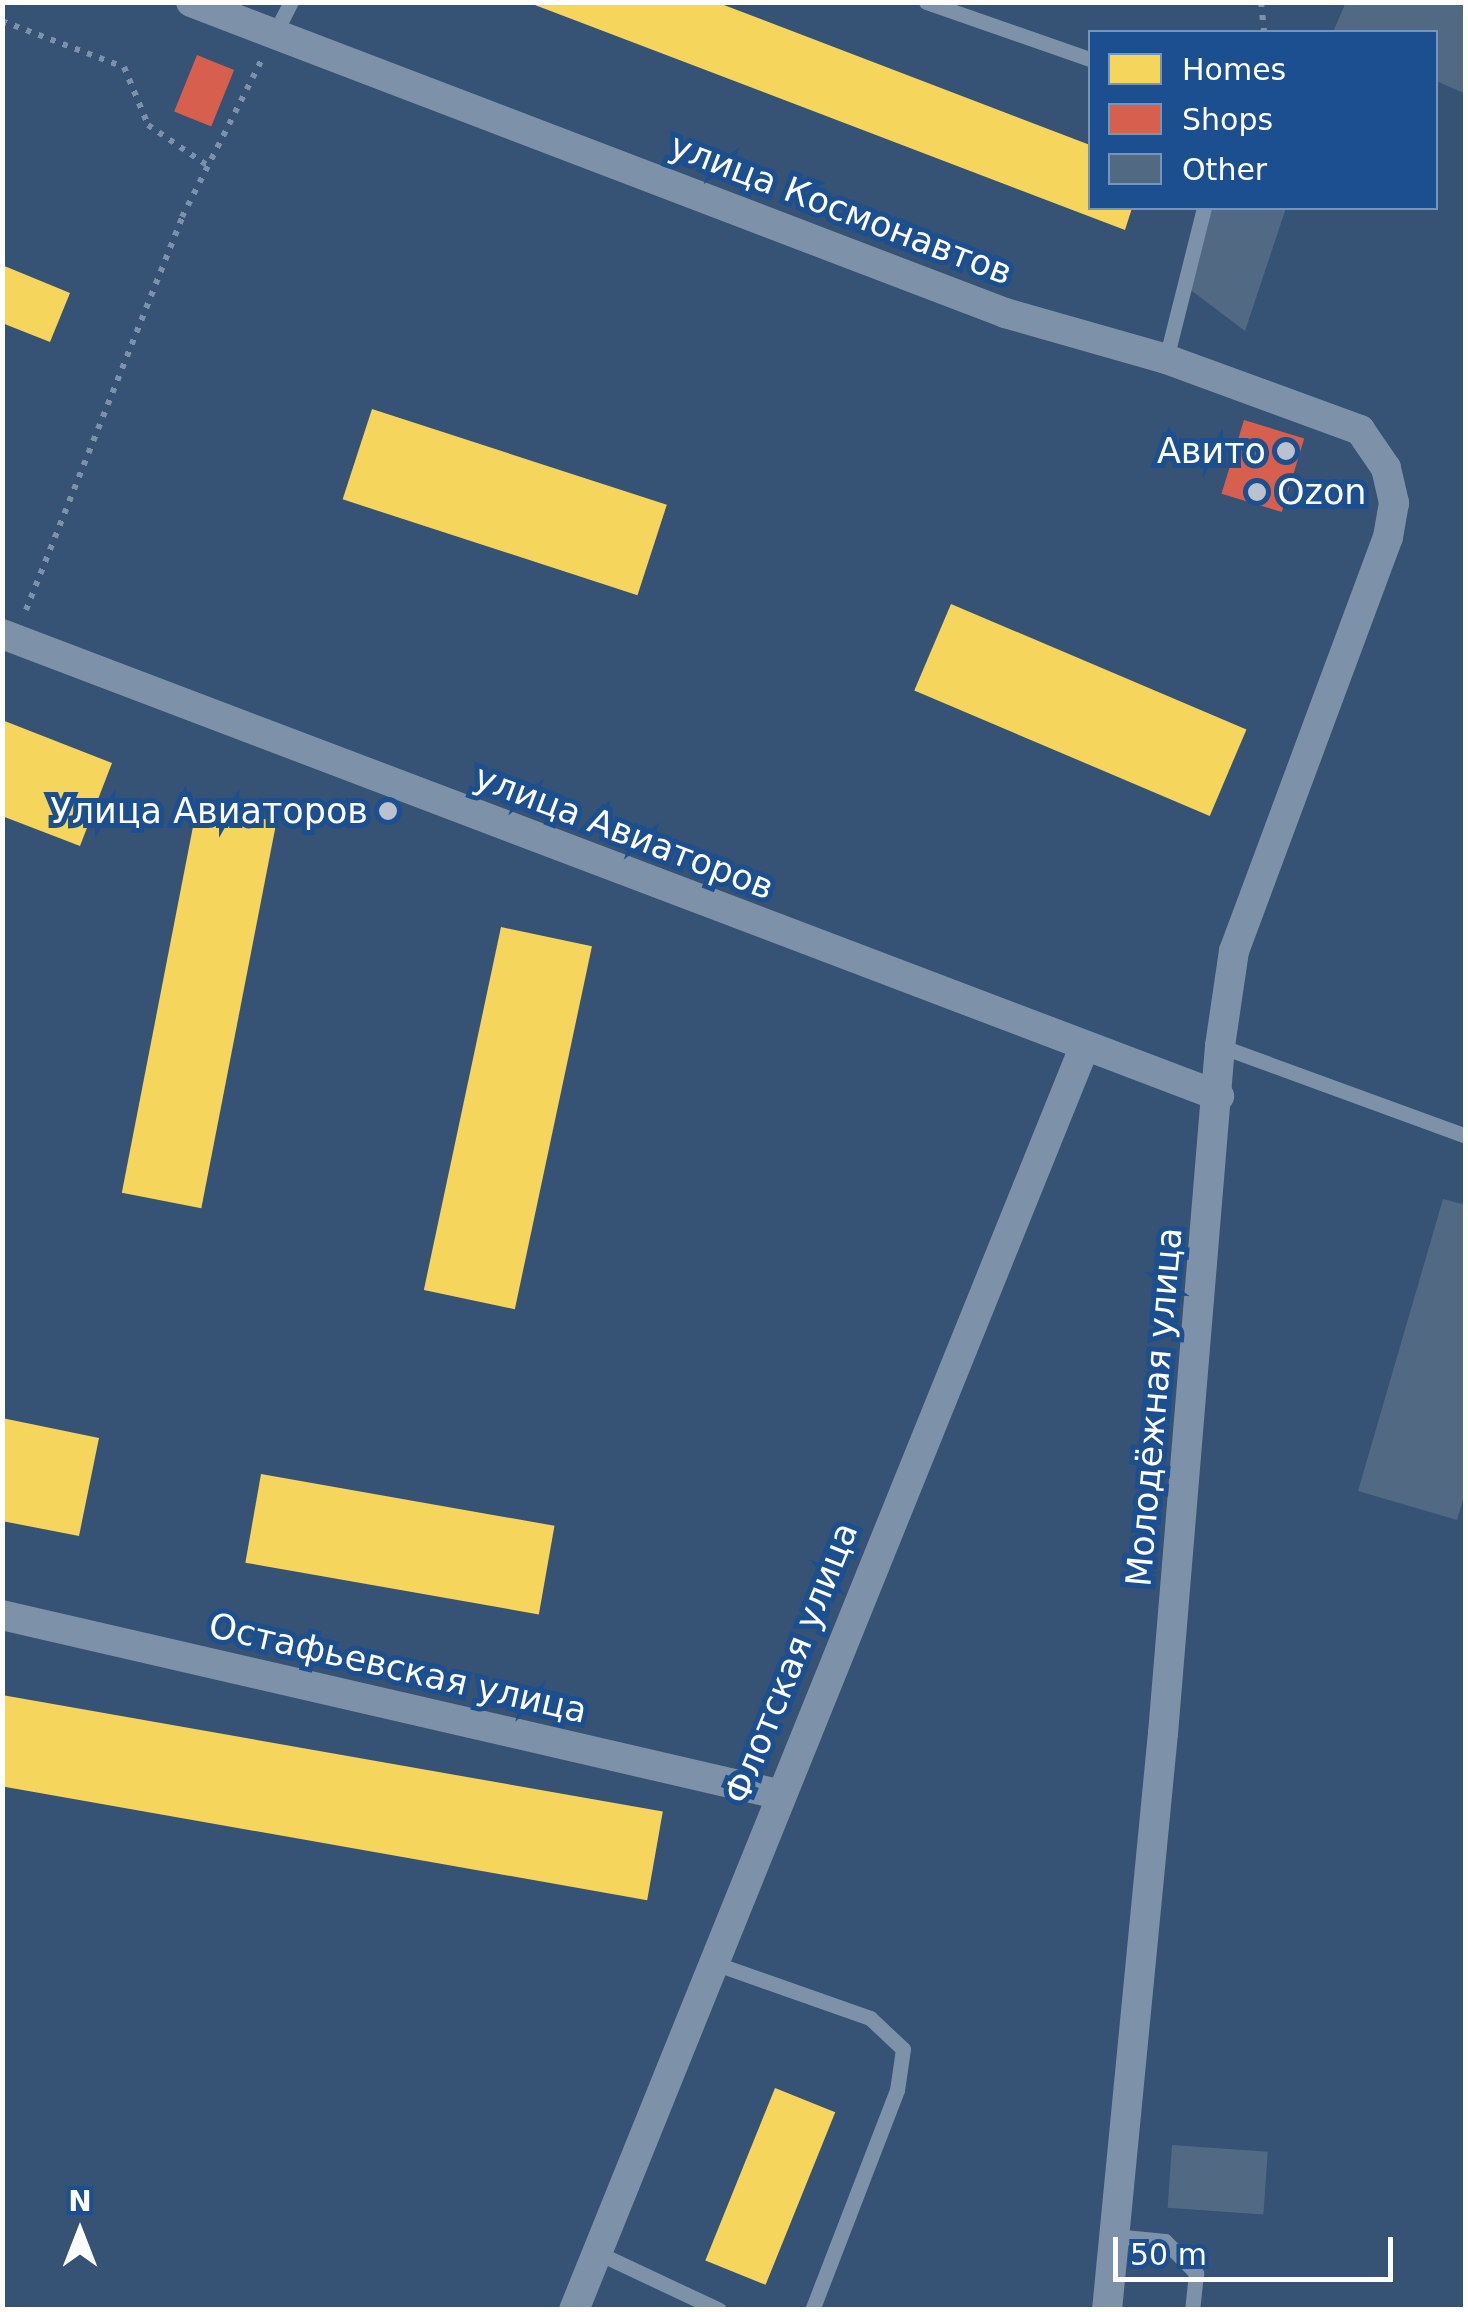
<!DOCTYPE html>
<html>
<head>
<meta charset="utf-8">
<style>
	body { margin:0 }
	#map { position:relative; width:1468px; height:2312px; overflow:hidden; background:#365274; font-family:"DejaVu Sans",sans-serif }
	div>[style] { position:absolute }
	.homes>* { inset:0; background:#f6d55c; transform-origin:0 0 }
	.shops>* { inset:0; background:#d6604d; transform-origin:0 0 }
	.building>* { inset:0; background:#526984; transform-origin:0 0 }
	.path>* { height:6px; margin-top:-3px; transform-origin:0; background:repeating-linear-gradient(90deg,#7d92a8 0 5px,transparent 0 13px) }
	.lane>* { height:15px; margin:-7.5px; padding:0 7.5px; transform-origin:7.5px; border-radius:7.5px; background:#7d92a8 }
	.street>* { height:30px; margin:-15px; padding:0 15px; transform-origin:15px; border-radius:15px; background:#7d92a8 }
	.dots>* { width:28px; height:28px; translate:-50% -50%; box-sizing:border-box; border:5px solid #1b4f8f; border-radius:50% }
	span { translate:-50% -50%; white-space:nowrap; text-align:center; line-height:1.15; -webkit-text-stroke:10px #1b4f8f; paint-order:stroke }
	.street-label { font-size:35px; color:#fff }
	.poi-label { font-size:35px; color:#fff }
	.right { translate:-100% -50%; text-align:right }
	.left { translate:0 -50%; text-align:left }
	.frame { position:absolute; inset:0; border:5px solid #fff; pointer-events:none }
	.legend { position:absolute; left:1088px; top:30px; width:350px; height:180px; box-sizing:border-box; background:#1b4f8f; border:2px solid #7695bc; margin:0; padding:12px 18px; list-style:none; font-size:30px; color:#fff }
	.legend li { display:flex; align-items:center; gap:20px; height:50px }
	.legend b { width:50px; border:2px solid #7695bc }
	.north { position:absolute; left:30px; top:2182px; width:100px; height:100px; -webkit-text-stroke:8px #1b4f8f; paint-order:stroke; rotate:0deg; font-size:28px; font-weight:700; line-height:40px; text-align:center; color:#fff }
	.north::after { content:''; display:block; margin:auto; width:35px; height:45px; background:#fff; clip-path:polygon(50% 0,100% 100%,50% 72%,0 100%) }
	.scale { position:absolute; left:1113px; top:2237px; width:280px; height:45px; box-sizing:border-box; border:5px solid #fff; border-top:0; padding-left:12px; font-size:30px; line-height:35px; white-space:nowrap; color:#fff; -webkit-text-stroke:8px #1b4f8f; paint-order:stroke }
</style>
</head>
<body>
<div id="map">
	<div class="homes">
		<i style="clip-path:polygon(527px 2px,716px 2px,1090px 145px,1090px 208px,1132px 208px,1125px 230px)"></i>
		<i style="clip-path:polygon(2px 265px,70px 293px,50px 342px,2px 323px)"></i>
		<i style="left:372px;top:409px;width:310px;height:95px;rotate:18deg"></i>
		<i style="left:951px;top:604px;width:321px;height:94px;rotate:23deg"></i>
		<i style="clip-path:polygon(2px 720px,112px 763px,80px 846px,2px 816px)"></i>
		<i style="left:197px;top:806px;width:81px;height:394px;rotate:11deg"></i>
		<i style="left:501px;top:927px;width:93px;height:371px;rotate:12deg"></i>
		<i style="clip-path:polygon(2px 1418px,99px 1438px,79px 1536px,2px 1521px)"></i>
		<i style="left:261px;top:1474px;width:298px;height:90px;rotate:10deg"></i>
		<i style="left:2px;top:1695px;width:671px;height:90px;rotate:10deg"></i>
		<i style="left:775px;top:2088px;width:65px;height:186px;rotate:22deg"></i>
	</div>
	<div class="shops">
		<i style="left:197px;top:55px;width:40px;height:61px;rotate:22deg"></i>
		<i style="left:1244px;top:420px;width:63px;height:77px;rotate:17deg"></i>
	</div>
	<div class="building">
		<i style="clip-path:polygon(1346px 2px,1466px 2px,1466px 94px,1436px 81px,1436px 32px,1333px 32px)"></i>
		<i style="clip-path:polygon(1210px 208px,1286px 208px,1245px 331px,1184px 285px)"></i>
		<i style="clip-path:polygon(1443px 1199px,1466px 1205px,1466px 1489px,1457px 1520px,1358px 1491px)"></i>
		<i style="left:1172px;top:2145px;width:96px;height:63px;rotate:4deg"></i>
	</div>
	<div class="path">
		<i style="left:1261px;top:2px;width:30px;rotate:84deg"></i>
		<i style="left:2px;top:21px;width:130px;rotate:20.7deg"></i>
		<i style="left:124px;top:67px;width:63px;rotate:67.5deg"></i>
		<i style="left:148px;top:125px;width:73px;rotate:34.3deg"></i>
		<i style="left:26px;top:610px;width:423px;rotate:-68.3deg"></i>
		<i style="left:182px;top:217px;width:175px;rotate:-63.1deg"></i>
	</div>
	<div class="lane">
		<i style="left:926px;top:2px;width:174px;rotate:19.2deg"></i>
		<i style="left:275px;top:33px;width:35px;rotate:-63deg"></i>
		<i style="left:1166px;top:359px;width:156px;rotate:-75.9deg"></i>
		<i style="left:1220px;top:1046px;width:262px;rotate:20.1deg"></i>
		<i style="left:711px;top:1962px;width:169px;rotate:19.4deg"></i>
		<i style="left:870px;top:2018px;width:45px;rotate:43.2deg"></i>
		<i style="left:903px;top:2049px;width:41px;rotate:98.3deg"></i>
		<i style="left:897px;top:2090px;width:236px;rotate:111.1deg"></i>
		<i style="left:1114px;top:2236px;width:51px;rotate:5.6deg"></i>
		<i style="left:1165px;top:2241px;width:45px;rotate:45.9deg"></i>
		<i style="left:1196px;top:2273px;width:37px;rotate:96deg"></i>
		<i style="left:596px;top:2252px;width:136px;rotate:25.2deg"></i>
	</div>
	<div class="street">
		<i style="left:191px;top:2px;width:871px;rotate:20.91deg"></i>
		<i style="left:1005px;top:313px;width:167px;rotate:15.9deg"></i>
		<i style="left:1166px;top:359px;width:207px;rotate:20.1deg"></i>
		<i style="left:1360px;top:430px;width:46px;rotate:55.6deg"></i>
		<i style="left:1386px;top:468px;width:36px;rotate:77deg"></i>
		<i style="left:1394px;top:503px;width:35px;rotate:100deg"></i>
		<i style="left:1388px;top:537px;width:442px;rotate:110.4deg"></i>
		<i style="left:1234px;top:951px;width:96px;rotate:98.4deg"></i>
		<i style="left:1220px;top:1046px;width:689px;rotate:94.74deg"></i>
		<i style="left:1163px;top:1733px;width:580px;rotate:95.54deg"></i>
		<i style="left:2px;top:634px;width:1302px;rotate:20.79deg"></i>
		<i style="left:2px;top:1615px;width:796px;rotate:12.99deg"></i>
		<i style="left:574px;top:2310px;width:1361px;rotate:-68deg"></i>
	</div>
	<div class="dots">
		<i style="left:1286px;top:451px;background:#b9c2ce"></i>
		<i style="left:1257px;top:492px;background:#b9c2ce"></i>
		<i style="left:388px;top:811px;background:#b9c2ce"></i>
	</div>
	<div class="street-label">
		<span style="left:841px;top:209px;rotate:21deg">улица Космонавтов</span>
		<span style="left:624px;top:832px;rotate:21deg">улица Авиаторов</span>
		<span style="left:1154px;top:1407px;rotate:-85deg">Молодёжная улица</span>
		<span style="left:791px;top:1663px;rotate:-68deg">Флотская улица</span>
		<span style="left:398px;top:1668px;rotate:13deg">Остафьевская улица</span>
	</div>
	<div class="poi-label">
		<span class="right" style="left:1266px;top:451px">Авито</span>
		<span class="left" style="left:1277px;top:492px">Ozon</span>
		<span class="right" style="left:368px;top:811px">Улица Авиаторов</span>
	</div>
	<div class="frame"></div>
	<ul class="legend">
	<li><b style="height:28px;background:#f6d55c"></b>Homes</li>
	<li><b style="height:28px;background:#d6604d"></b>Shops</li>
	<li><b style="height:28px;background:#526984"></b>Other</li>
	</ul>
	<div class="north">N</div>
	<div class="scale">50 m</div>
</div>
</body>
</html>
